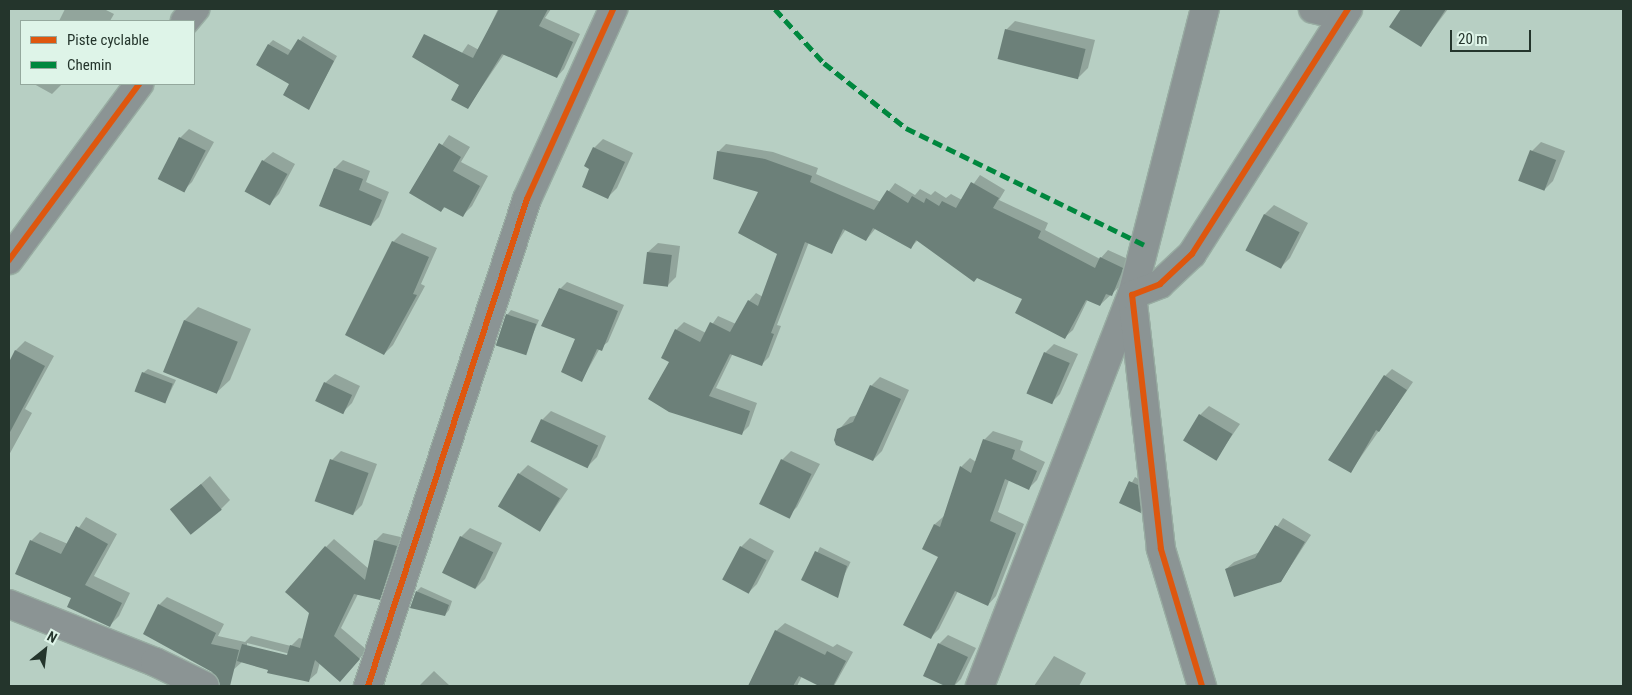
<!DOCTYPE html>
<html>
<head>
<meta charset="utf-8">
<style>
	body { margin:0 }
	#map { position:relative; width:1632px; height:695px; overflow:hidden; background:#b7cfc3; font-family:"Roboto Condensed",sans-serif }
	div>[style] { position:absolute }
	.shadow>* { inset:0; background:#0003; transform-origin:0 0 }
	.building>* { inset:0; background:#6c8079; transform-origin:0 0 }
	.roads { filter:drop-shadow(1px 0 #98aca2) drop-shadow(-1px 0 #98aca2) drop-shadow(0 1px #98aca2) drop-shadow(0 -1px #98aca2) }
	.minor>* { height:28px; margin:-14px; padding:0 14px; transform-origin:14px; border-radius:14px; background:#8b9494 }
	.quiet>* { height:5px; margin-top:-2.5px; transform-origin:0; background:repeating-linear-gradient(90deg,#00873e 0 10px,transparent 0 15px) }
	.cycleway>* { height:6px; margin:-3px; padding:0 3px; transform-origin:3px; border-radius:3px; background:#de570e }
	span { translate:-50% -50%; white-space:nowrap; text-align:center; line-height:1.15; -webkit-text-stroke:5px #def4e8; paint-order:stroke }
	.frame { position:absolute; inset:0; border:10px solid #24352c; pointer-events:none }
	.legend { position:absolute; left:20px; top:20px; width:175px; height:65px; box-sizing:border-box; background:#def4e8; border:1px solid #94a89d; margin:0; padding:6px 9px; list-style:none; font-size:15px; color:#24352c }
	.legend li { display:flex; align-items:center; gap:10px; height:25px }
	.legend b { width:25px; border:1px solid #94a89d }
	.north { position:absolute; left:20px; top:625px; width:50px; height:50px; -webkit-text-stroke:4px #def4e8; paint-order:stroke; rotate:29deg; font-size:14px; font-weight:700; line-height:20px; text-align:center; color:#24352c }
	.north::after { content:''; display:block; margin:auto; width:18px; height:22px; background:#24352c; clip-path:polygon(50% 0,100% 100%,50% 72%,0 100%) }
	.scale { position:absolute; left:1450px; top:30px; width:81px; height:22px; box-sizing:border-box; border:2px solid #24352c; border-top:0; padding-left:6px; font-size:15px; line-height:18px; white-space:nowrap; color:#24352c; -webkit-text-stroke:4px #def4e8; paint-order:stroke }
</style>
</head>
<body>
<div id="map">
	<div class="shadow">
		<i style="clip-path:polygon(65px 9px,104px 9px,114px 14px,110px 21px,59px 21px)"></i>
		<i style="clip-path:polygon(498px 9px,551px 9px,545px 18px,580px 34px,564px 69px,557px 77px,505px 53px,468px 107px,461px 84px,446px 76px,468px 44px,479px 50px)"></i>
		<i style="clip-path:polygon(1403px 9px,1448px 9px,1421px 45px,1391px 27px)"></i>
		<i style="clip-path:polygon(1015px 21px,1095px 40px,1088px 68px,1079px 77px,1006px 30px)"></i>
		<i style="clip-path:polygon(303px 36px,337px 56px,309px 108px,269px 44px,273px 40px,292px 51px)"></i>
		<i style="clip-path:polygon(34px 84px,62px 84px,52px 94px)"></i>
		<i style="clip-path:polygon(189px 129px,214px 142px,192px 182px,183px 191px,180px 138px)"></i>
		<i style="clip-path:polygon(449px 135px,470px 147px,461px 162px,488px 176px,472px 206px,463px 215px,446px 206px,441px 211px,410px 192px)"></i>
		<i style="clip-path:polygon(603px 139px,633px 153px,617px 188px,608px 197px,591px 168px,594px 148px)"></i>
		<i style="clip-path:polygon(1541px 142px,1565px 151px,1553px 181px,1544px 190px,1532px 151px)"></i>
		<i style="clip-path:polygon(726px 144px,773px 152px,818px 168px,816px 174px,881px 202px,895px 183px,915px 195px,920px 189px,931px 195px,935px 191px,946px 198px,951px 194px,962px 200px,980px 175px,1005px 190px,999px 200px,1048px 223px,1045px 230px,1100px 259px,1108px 250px,1130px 260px,1119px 287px,1100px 305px,1088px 299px,1073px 330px,1065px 337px,1024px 298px,918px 240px,911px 247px,876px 228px,866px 240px,846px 229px,831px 252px,809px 242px,777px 325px,781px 326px,769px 357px,761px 365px,733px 353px,716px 388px,757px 403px,749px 426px,741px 434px,671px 362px,662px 358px,676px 330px,684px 322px,706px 333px,718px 316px,736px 324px,749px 301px,756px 293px,763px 297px,779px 254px,760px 191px,718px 152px)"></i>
		<i style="clip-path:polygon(273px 152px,295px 164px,279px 194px,270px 203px,247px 191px,263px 161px)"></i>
		<i style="clip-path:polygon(343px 160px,370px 171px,366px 182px,389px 192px,379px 217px,371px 225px,335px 168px)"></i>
		<i style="clip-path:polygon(1274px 205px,1308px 223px,1290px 258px,1281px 267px,1247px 249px,1265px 214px)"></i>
		<i style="clip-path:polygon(402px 233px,437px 248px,421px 284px,425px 286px,393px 345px,384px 354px,393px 242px)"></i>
		<i style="clip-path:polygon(658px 243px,680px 246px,676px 277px,667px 286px,644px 283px,648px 252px)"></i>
		<i style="clip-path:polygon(567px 282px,624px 305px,608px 342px,600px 348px,582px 380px,577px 339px,560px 289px)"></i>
		<i style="clip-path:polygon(198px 307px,251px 329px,230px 380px,216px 393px,164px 371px,185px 320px)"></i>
		<i style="clip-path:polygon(511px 310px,539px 320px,524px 354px,507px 315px)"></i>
		<i style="clip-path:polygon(25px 341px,54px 356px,25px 409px,32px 413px,9px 455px,9px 366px,16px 350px)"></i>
		<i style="clip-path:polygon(1054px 344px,1078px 354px,1060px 394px,1051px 403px,1045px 353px)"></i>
		<i style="clip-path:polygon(148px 369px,176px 380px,165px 403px,143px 373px)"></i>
		<i style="clip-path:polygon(1392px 369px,1413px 382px,1351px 471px,1385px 376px)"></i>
		<i style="clip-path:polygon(335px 374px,360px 386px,352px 403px,343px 412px,325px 383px)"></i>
		<i style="clip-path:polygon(880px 377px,909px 390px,882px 451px,873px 460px,837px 444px,836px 433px,850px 417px,858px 415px,871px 386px)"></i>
		<i style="clip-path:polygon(1209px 406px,1240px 424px,1215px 460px,1200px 415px)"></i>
		<i style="clip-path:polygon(551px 411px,606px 436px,597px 457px,588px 466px,542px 420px)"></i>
		<i style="clip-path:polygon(993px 431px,1023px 441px,1020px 450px,1045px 462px,1037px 480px,1029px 488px,1009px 480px,998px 512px,1024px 524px,996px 596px,988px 605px,958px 591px,939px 629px,930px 638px,940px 556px,935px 524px,944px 516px,961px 467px,970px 458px,976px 462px,984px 440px)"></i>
		<i style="clip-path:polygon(341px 451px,377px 464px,362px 505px,353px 514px,332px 460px)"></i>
		<i style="clip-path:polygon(791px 451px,820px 464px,797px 507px,788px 516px,782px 460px)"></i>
		<i style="clip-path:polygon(528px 465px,568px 489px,540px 530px,519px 474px)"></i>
		<i style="clip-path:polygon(210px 476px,230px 500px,221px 509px,172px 510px)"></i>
		<i style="clip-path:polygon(1135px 477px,1142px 481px,1145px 507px,1141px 511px,1121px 502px)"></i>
		<i style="clip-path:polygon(86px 517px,117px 534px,94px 576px,130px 593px,119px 616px,110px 625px,73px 597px,31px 541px,40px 532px,68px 544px)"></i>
		<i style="clip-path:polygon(1283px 518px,1311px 535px,1281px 581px,1226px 569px,1234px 562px,1260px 552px)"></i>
		<i style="clip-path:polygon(470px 528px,502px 543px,485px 579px,476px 588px,461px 537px)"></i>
		<i style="clip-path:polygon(evenodd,383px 533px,405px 538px,387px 591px,379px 599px,358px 594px,341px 628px,367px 650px,348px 672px,320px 662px,317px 673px,308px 681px,242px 662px,233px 670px,190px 660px,159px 605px,167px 597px,224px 624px,218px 636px,245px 642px,251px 636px,291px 646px,299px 638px,304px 639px,326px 547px,334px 539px,369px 569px,375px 541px,383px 533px,247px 643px,294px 655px,293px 658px,247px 646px,247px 643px)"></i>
		<i style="clip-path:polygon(750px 538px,774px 551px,757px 584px,748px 593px,741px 547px)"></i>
		<i style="left:820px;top:547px;width:34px;height:37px;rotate:26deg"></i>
		<i style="clip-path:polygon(421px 587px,452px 601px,449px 610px,445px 615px,417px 591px)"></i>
		<i style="clip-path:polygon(785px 623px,833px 647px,837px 644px,853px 652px,834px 686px,822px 686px,802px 676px,797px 686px,749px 686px,776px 631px)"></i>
		<i style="clip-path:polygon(948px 635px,976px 648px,961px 679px,954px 686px,924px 675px,939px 644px)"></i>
		<i style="clip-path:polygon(1054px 656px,1086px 673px,1079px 686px,1034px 686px)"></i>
		<i style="clip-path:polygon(434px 671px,450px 686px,419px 686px)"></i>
	</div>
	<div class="building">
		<i style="clip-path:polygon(499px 9px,548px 9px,539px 26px,573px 42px,557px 78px,502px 54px,468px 109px,451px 100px,459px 85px,412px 57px,424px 34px,473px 58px)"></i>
		<i style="clip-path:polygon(1401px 9px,1446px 9px,1421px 47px,1389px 27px)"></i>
		<i style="left:1005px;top:29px;width:83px;height:31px;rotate:14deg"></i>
		<i style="clip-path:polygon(298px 39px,334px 61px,309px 110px,283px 95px,289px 84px,256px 65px,268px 44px,288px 55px)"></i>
		<i style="left:179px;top:137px;width:30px;height:47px;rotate:27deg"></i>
		<i style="clip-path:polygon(439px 143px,461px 157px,453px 171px,480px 186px,463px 217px,444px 207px,441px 212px,409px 193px)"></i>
		<i style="clip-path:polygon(593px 147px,625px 162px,608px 199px,582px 187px,589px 169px,584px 166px)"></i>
		<i style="left:1530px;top:150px;width:28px;height:33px;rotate:21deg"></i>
		<i style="clip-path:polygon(717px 151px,765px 159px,812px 176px,810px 182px,874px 210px,887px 190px,908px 203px,912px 196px,924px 203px,926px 198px,939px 206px,942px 201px,956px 208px,971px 182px,999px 198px,993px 208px,1041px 231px,1038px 238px,1095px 268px,1100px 257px,1123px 268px,1121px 274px,1112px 296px,1106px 294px,1100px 306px,1086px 300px,1065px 339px,1015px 313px,1022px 299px,977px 278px,974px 282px,916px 240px,911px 249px,873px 228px,866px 241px,843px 229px,832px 254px,805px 242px,771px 333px,774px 334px,762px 366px,730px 354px,709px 396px,750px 411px,742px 435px,669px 412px,648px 399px,669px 362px,661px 358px,675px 329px,700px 342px,710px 322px,730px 332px,748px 300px,758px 306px,777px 254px,738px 233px,758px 192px,713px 179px)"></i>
		<i style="left:262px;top:160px;width:29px;height:36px;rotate:29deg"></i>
		<i style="clip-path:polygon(334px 168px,363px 179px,359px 190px,382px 200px,371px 226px,319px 206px)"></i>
		<i style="left:1264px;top:214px;width:40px;height:41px;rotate:27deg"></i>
		<i style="clip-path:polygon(392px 241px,429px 257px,413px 294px,417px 295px,384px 355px,345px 335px)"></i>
		<i style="left:647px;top:252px;width:25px;height:32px;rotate:7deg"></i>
		<i style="clip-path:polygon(559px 288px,618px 311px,602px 351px,597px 349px,582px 382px,561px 372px,575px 339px,541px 326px)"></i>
		<i style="left:506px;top:314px;width:32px;height:33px;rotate:18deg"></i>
		<i style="left:184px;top:320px;width:58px;height:56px;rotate:22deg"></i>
		<i style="clip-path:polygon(15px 350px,45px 366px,9px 434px,9px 362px)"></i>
		<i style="left:1044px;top:352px;width:28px;height:45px;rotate:23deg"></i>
		<i style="left:142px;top:372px;width:33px;height:21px;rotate:21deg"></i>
		<i style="clip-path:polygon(1384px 375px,1407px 390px,1379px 432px,1376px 430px,1351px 473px,1328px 460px)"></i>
		<i style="left:324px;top:382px;width:31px;height:21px;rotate:25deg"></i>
		<i style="clip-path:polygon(870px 385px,901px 399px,873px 461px,836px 445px,834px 440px,837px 429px,853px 422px)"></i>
		<i style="left:1199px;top:414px;width:39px;height:31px;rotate:31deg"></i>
		<i style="left:541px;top:419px;width:63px;height:25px;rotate:25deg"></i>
		<i style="clip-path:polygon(983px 439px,1015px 450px,1012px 459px,1037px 471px,1029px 490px,1005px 479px,990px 521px,1016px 533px,988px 606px,955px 591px,931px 639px,903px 625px,938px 557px,922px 549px,934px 524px,940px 527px,960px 466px,971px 473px)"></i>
		<i style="left:330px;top:459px;width:41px;height:45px;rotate:20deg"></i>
		<i style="left:781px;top:459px;width:34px;height:50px;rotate:26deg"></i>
		<i style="left:518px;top:473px;width:49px;height:39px;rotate:31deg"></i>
		<i style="clip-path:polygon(1129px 481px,1138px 485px,1141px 513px,1119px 503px)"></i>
		<i style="left:201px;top:484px;width:33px;height:40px;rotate:51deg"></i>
		<i style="clip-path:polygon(1275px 525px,1305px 542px,1281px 582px,1234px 597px,1225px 569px,1255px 558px)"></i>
		<i style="clip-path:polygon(76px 526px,108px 544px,85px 585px,122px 603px,110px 627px,67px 607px,71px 598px,15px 574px,30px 540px,61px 554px)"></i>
		<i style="left:460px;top:536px;width:37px;height:41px;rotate:26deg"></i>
		<i style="clip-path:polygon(374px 540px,397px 546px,380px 600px,354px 594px,334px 636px,360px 659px,340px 682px,315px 660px,309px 682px,267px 673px,268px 670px,237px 661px,242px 644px,287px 655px,290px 645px,300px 648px,309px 613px,285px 592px,325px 546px,365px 580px)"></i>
		<i style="left:740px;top:546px;width:30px;height:38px;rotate:28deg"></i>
		<i style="clip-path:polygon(815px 551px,847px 566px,838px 598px,801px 580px)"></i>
		<i style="clip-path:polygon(416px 591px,449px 605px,445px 616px,410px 608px)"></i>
		<i style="clip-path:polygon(158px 604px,216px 633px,211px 644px,239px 650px,230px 686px,220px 686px,212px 672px,143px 634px)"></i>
		<i style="clip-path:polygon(775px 630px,825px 655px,827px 651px,846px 661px,833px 686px,819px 686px,799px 676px,793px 686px,748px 686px)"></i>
		<i style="clip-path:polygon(938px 643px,968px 657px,954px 686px,945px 686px,923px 676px)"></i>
	</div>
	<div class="roads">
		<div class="minor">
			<i style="left:1313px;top:9px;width:31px;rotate:13deg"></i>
			<i style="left:185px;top:21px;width:16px;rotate:-50deg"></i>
			<i style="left:9px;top:260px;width:219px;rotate:-53.5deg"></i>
			<i style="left:9px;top:604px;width:157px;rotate:21.7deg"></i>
			<i style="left:155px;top:662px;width:55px;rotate:25.6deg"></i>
			<i style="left:368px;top:686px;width:512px;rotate:-71.92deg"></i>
			<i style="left:527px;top:199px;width:209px;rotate:-65.6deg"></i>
			<i style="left:980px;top:686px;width:420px;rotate:-68.8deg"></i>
			<i style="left:1132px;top:295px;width:295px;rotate:-75.7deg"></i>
			<i style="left:1202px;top:686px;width:143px;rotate:-106.7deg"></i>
			<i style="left:1161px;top:549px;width:256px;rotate:-96.5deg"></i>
			<i style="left:1132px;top:295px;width:30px;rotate:-21deg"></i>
			<i style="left:1160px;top:284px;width:44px;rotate:-43.2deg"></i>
			<i style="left:1192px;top:254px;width:290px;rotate:-57.5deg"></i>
		</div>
	</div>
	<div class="quiet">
		<i style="left:775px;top:9px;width:73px;rotate:47.8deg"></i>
		<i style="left:824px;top:63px;width:105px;rotate:38.4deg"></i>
		<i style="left:906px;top:128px;width:268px;rotate:26.1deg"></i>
	</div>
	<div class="cycleway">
		<i style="left:9px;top:260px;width:219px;rotate:-53.5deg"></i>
		<i style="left:368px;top:686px;width:512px;rotate:-71.92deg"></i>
		<i style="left:527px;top:199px;width:209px;rotate:-65.6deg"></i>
		<i style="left:1202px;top:686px;width:143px;rotate:-106.7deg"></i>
		<i style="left:1161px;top:549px;width:256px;rotate:-96.5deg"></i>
		<i style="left:1132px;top:295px;width:30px;rotate:-21deg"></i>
		<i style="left:1160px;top:284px;width:44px;rotate:-43.2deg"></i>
		<i style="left:1192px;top:254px;width:290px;rotate:-57.5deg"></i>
	</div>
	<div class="frame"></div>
	<ul class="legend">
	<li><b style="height:6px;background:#de570e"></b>Piste cyclable</li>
	<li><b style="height:6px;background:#00873e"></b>Chemin</li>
	</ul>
	<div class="north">N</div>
	<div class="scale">20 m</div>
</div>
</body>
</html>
